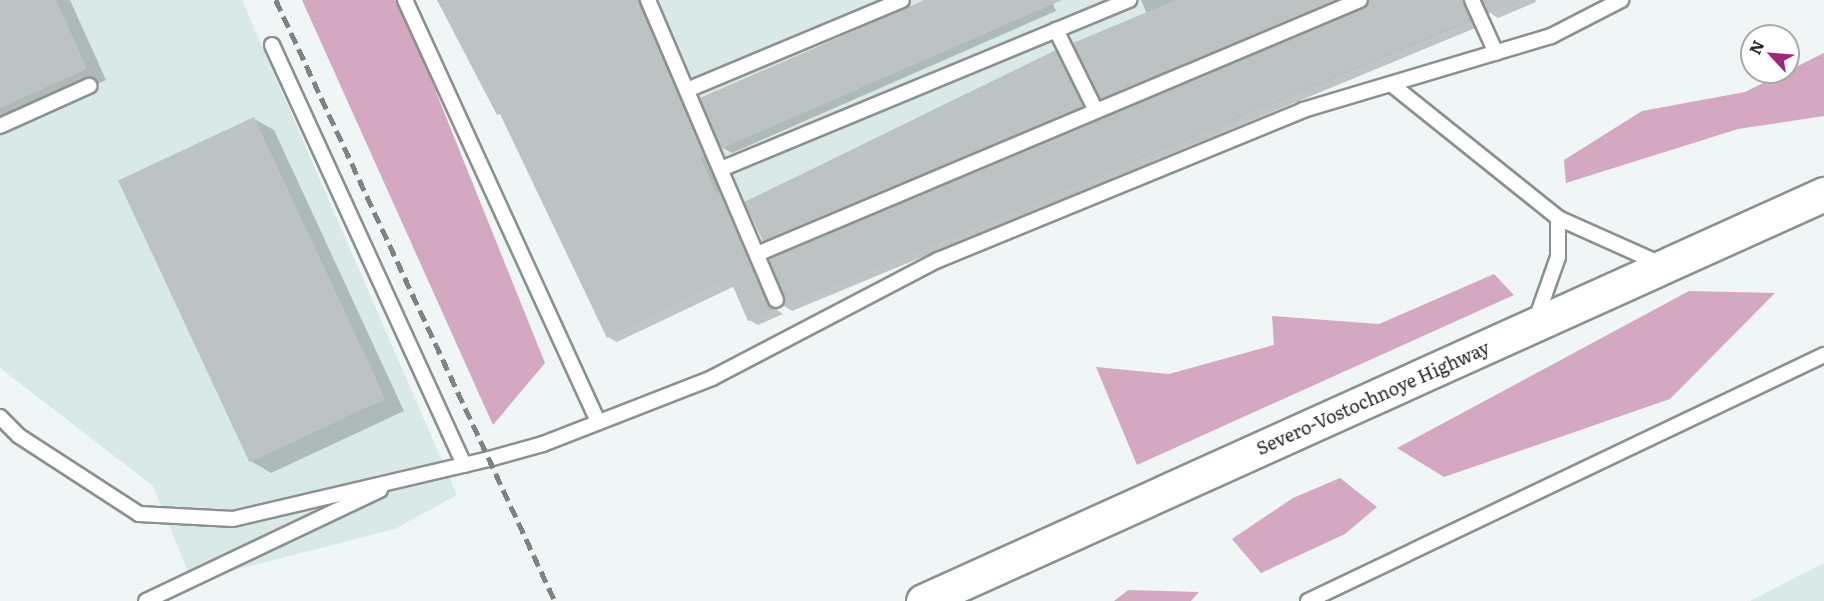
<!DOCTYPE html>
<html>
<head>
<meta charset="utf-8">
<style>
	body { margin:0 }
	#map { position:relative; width:1824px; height:601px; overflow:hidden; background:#eff6f5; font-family:Literata,serif }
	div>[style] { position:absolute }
	.built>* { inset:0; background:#d9e9e7 }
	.forest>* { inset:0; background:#d5a8c1 }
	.shadow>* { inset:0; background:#0003 }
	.building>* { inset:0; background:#bdc3c3; transform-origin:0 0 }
	.roads { filter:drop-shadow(2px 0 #8b9190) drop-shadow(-2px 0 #8b9190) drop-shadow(0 2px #8b9190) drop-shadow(0 -2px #8b9190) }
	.service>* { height:14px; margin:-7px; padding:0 7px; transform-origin:7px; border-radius:7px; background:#fff }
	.primary>* { height:33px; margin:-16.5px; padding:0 16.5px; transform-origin:16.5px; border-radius:16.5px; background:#fff }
	.rail>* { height:4.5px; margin-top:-2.25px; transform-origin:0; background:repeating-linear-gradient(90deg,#7f8483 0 12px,transparent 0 18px) }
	span { translate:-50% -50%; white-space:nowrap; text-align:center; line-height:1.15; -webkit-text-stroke:4.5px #fff; paint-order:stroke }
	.street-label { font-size:18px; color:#262929 }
	.north { position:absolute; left:1740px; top:24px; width:60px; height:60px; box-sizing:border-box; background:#fff; border:2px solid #a8a9a9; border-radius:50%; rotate:296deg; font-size:16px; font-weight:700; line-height:24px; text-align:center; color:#262929 }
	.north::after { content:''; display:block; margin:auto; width:21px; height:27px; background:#a2277c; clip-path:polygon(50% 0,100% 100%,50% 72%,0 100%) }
</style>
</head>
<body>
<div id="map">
	<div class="built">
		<i style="clip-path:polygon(0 0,242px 0,457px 495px,395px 529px,192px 581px,153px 486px,0 368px)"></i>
		<i style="clip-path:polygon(608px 0,1521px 0,748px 321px)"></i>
		<i style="clip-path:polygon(1824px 563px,1824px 601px,1750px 601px)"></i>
	</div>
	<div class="forest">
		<i style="clip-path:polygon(302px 0,399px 0,545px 363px,493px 425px)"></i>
		<i style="clip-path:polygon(1824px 53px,1824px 116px,1738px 129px,1566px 183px,1564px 160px,1642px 111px,1745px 92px)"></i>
		<i style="clip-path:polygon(1494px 274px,1514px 295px,1137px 465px,1096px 367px,1169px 374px,1274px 345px,1272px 316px,1379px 324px)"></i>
		<i style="clip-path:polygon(1689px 291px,1775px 293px,1670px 399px,1444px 477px,1397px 448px)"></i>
		<i style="clip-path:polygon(1340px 478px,1377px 507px,1345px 534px,1261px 573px,1232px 539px,1293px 498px)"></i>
		<i style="clip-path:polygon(1128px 590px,1199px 592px,1191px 601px,1114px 601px)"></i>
	</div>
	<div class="shadow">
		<i style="clip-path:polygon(0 0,70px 0,106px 80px,0 129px)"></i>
		<i style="clip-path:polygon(439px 0,643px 0,713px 162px,709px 163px,723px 195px,729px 198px,777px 310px,783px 314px,758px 325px,749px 320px,735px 286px,617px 342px,608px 337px,503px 117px)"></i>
		<i style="clip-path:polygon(927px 0,1051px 0,1056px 11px,732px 153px,723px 148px)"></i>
		<i style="clip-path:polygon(1141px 0,1357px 0,1111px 104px,1102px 99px,1147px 14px)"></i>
		<i style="clip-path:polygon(1369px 0,1475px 0,1480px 26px,792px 311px,784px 306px,1365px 9px)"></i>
		<i style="clip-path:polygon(1483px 0,1535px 0,1536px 2px,1498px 18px,1489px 12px)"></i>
		<i style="clip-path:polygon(1056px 52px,1061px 55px,1088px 110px,768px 244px,762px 241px)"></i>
		<i style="clip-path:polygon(254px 119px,274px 130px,404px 411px,271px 473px,251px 461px,120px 181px)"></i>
	</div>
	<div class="building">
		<i style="clip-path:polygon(0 0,56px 0,87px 69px,0 108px)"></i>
		<i style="clip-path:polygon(437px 0,637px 0,705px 157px,701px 158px,716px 193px,720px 191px,768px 304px,777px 309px,748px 321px,730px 279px,607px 338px,500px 114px,497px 115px)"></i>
		<i style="clip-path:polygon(924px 0,1062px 0,721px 149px,700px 98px)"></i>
		<i style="clip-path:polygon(1176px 0,1337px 0,1100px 100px,1073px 43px)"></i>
		<i style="clip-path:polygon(1369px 0,1463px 0,1471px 20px,782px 307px,784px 297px,768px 259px,1364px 8px)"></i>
		<i style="clip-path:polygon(1482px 0,1520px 0,1488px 14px)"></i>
		<i style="left:1056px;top:50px;width:64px;height:347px;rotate:64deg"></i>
		<i style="left:254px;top:117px;width:311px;height:150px;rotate:65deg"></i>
	</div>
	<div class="roads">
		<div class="service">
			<i style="left:405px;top:0;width:464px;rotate:65.4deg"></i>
			<i style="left:648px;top:0;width:326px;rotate:66.9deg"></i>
			<i style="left:1472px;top:0;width:58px;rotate:65.6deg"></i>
			<i style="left:1056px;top:30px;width:90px;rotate:63.7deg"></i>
			<i style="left:272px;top:45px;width:462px;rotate:65.4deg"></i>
			<i style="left:1391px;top:84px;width:214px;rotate:38.7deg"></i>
			<i style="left:1558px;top:218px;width:39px;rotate:90deg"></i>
			<i style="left:1558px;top:257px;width:66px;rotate:109.5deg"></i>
			<i style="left:687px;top:90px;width:233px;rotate:-22.7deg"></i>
			<i style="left:0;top:126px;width:98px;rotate:-24.2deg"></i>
			<i style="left:721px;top:169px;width:442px;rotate:-22.5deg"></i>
			<i style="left:1558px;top:218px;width:113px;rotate:24.1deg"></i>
			<i style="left:757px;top:254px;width:654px;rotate:-22.84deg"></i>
			<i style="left:0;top:417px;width:27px;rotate:45deg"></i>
			<i style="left:19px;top:436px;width:143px;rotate:33deg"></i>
			<i style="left:139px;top:514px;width:94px;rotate:3deg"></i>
			<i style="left:233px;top:519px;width:263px;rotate:-13.2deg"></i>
			<i style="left:489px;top:459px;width:56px;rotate:-15.5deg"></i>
			<i style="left:543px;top:444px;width:181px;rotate:-21.3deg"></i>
			<i style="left:712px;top:378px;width:255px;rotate:-27.6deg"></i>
			<i style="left:938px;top:260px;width:395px;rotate:-22.3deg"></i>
			<i style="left:1303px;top:110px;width:259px;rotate:-16.6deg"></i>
			<i style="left:1551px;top:36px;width:79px;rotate:-27.2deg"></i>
			<i style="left:146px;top:601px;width:259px;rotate:-25.4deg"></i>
			<i style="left:1308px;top:601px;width:572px;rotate:-25.49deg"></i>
		</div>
		<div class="primary">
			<i style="left:923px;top:601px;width:989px;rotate:-24.31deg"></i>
		</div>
	</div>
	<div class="rail">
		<i style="left:276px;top:0;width:663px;rotate:65.1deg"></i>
	</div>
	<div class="street-label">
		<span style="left:1373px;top:398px;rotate:-24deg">Severo-Vostochnoye Highway</span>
	</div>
	<div class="north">N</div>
</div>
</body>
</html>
